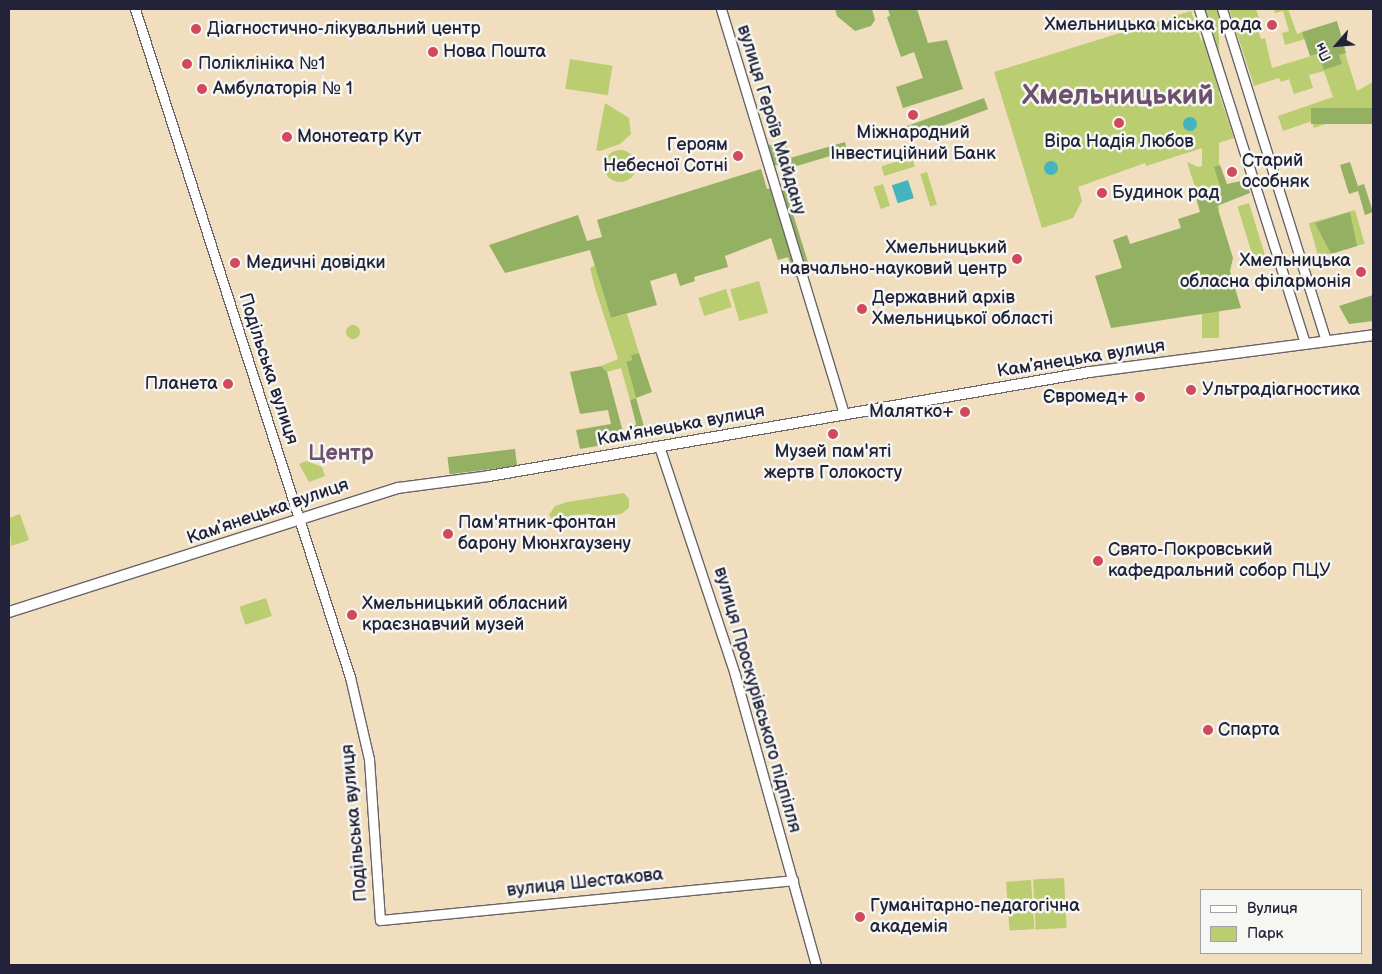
<!DOCTYPE html>
<html>
<head>
<meta charset="utf-8">
<style>
	body { margin:0 }
	#map { position:relative; width:1382px; height:974px; overflow:hidden; background:#f0debe; font-family:"Balsamiq Sans",sans-serif }
	div>[style] { position:absolute }
	.green>* { inset:0; background:#bbcd71; transform-origin:0 0 }
	.round { border-radius:50% }
	.forest>* { inset:0; background:#94b063; transform-origin:0 0 }
	.water>* { inset:0; background:#44b4be; transform-origin:0 0 }
	.roads { filter:drop-shadow(1px 0 #6a6469) drop-shadow(-1px 0 #6a6469) drop-shadow(0 1px #6a6469) drop-shadow(0 -1px #6a6469) }
	.secondary>* { height:9px; margin:-4.5px; padding:0 4.5px; transform-origin:4.5px; border-radius:4.5px; background:#fff }
	.primary>* { height:10px; margin:-5px; padding:0 5px; transform-origin:5px; border-radius:5px; background:#fff }
	.dots>* { width:14px; height:14px; translate:-50% -50%; box-sizing:border-box; border:2px solid #f6f6f2; border-radius:50% }
	span { translate:-50% -50%; white-space:nowrap; text-align:center; line-height:1.15; -webkit-text-stroke:5px #f6f6f2; paint-order:stroke }
	.poi-label { font-size:18px; color:#22223b }
	.right { translate:-100% -50%; text-align:right }
	.left { translate:0 -50%; text-align:left }
	.street-label { font-size:18px; color:#22223b }
	.district-label { font-size:22px; color:#6c506d; font-weight:700 }
	.town-label { font-size:28px; color:#6c506d; font-weight:700 }
	.frame { position:absolute; inset:0; border:10px solid #22223b; pointer-events:none }
	.legend { position:absolute; left:1200px; top:889px; width:162px; height:65px; box-sizing:border-box; background:#f6f6f2; border:1px solid #a1a1a9; margin:0; padding:6px 9px; list-style:none; font-size:15px; color:#22223b }
	.legend li { display:flex; align-items:center; gap:10px; height:25px }
	.legend b { width:25px; border:1px solid #a1a1a9 }
	.north { position:absolute; left:1312px; top:20px; width:50px; height:50px; -webkit-text-stroke:4px #f6f6f2; paint-order:stroke; rotate:243deg; font-size:14px; font-weight:700; line-height:20px; text-align:center; color:#22223b }
	.north::after { content:''; display:block; margin:auto; width:18px; height:22px; background:#22223b; clip-path:polygon(50% 0,100% 100%,50% 72%,0 100%) }
</style>
</head>
<body>
<div id="map">
	<div class="green">
		<i style="left:1202px;top:9px;width:17px;height:329px"></i>
		<i style="clip-path:polygon(1229px 9px,1256px 9px,1259px 18px,1255px 20px,1261px 39px,1265px 38px,1272px 68px,1318px 54px,1324px 70px,1342px 64px,1339px 55px,1345px 53px,1357px 91px,1373px 82px,1373px 108px,1314px 128px,1312px 121px,1283px 131px,1278px 116px,1333px 97px,1324px 71px,1309px 75px,1313px 88px,1294px 94px,1289px 79px,1281px 82px,1279px 78px,1254px 86px)"></i>
		<i style="clip-path:polygon(1274px 9px,1288px 9px,1297px 34px,1302px 32px,1305px 39px,1285px 45px,1282px 33px,1289px 31px,1283px 11px,1275px 13px)"></i>
		<i style="clip-path:polygon(1191px 11px,1234px 138px,1146px 166px,1145px 163px,1078px 187px,1082px 201px,1073px 218px,1042px 228px,994px 72px)"></i>
		<i style="left:570px;top:59px;width:43px;height:30px;rotate:9deg"></i>
		<i style="clip-path:polygon(605px 103px,629px 118px,631px 134px,620px 144px,600px 151px,596px 150px)"></i>
		<i class="round" style="left:604px;top:150px;width:32px;height:32px"></i>
		<i style="clip-path:polygon(1210px 155px,1220px 186px,1197px 193px,1187px 162px,1198px 167px,1205px 165px)"></i>
		<i style="left:912px;top:157px;width:10px;height:32px;rotate:73deg"></i>
		<i style="left:927px;top:172px;width:34px;height:7px;rotate:73deg"></i>
		<i style="left:883px;top:184px;width:23px;height:10px;rotate:72deg"></i>
		<i style="left:1249px;top:203px;width:57px;height:12px;rotate:73deg"></i>
		<i style="left:1355px;top:210px;width:35px;height:48px;rotate:74deg"></i>
		<i style="clip-path:polygon(595px 265px,611px 318px,627px 314px,639px 353px,631px 355px,632px 360px,626px 363px,636px 398px,630px 400px,621px 368px,607px 372px,601px 366px,618px 359px,595px 288px,590px 268px)"></i>
		<i style="left:759px;top:281px;width:33px;height:30px;rotate:74deg"></i>
		<i style="left:726px;top:289px;width:19px;height:29px;rotate:72deg"></i>
		<i class="round" style="left:346px;top:325px;width:14px;height:14px"></i>
		<i style="clip-path:polygon(307px 461px,322px 467px,325px 476px,309px 482px,299px 464px)"></i>
		<i style="clip-path:polygon(624px 493px,629px 499px,629px 508px,621px 514px,598px 517px,589px 514px,575px 515px,556px 524px,549px 515px,555px 506px,567px 502px)"></i>
		<i style="clip-path:polygon(20px 514px,29px 540px,11px 546px,9px 518px)"></i>
		<i style="left:266px;top:598px;width:19px;height:28px;rotate:72deg"></i>
		<i style="left:1064px;top:878px;width:50px;height:31px;rotate:87deg"></i>
		<i style="left:1031px;top:880px;width:49px;height:25px;rotate:86deg"></i>
	</div>
	<div class="forest">
		<i style="clip-path:polygon(835px 9px,872px 9px,875px 20px,871px 26px,855px 31px,837px 16px)"></i>
		<i style="clip-path:polygon(888px 9px,917px 9px,928px 43px,947px 40px,963px 89px,903px 108px,896px 87px,923px 78px,914px 52px,901px 57px,887px 17px,890px 16px)"></i>
		<i style="clip-path:polygon(1337px 21px,1346px 53px,1339px 55px,1342px 64px,1324px 70px,1318px 54px,1310px 56px,1302px 32px)"></i>
		<i style="left:984px;top:98px;width:12px;height:84px;rotate:70deg"></i>
		<i style="left:1373px;top:108px;width:16px;height:62px;rotate:90deg"></i>
		<i style="clip-path:polygon(785px 141px,790px 158px,845px 142px,847px 151px,780px 171px,778px 165px,773px 166px,766px 146px)"></i>
		<i style="clip-path:polygon(1350px 162px,1358px 186px,1364px 184px,1373px 212px,1365px 215px,1358px 191px,1349px 194px,1340px 165px)"></i>
		<i style="clip-path:polygon(1220px 165px,1227px 184px,1246px 180px,1250px 193px,1217px 206px,1233px 258px,1230px 271px,1241px 308px,1111px 328px,1095px 276px,1122px 268px,1113px 240px,1127px 235px,1130px 244px,1181px 228px,1178px 219px,1200px 212px,1195px 194px,1220px 186px,1214px 167px)"></i>
		<i style="clip-path:polygon(761px 169px,767px 189px,784px 185px,811px 272px,795px 277px,788px 257px,778px 260px,771px 238px,725px 256px,728px 267px,694px 277px,695px 281px,680px 286px,676px 273px,650px 281px,657px 305px,611px 318px,590px 250px,505px 273px,489px 245px,578px 215px,587px 241px,602px 237px,597px 220px)"></i>
		<i style="clip-path:polygon(1350px 212px,1357px 246px,1331px 254px,1315px 223px)"></i>
		<i style="clip-path:polygon(1373px 295px,1373px 321px,1349px 324px,1339px 306px)"></i>
		<i style="clip-path:polygon(639px 353px,652px 392px,636px 398px,647px 437px,580px 449px,576px 430px,611px 424px,608px 410px,580px 414px,570px 372px,601px 366px,607px 372px,623px 432px,632px 430px,636px 424px,630px 400px,636px 398px,626px 362px,632px 360px,631px 355px)"></i>
		<i style="left:515px;top:449px;width:17px;height:68px;rotate:83deg"></i>
	</div>
	<div class="water">
		<i class="round" style="left:1183px;top:117px;width:14px;height:14px"></i>
		<i class="round" style="left:1044px;top:161px;width:14px;height:14px"></i>
		<i style="left:908px;top:180px;width:19px;height:17px;rotate:72deg"></i>
	</div>
	<div class="roads">
		<div class="secondary">
			<i style="left:135px;top:9px;width:702px;rotate:72.16deg"></i>
			<i style="left:350px;top:677px;width:84px;rotate:77deg"></i>
			<i style="left:369px;top:759px;width:161px;rotate:86.1deg"></i>
			<i style="left:380px;top:920px;width:415px;rotate:-5.5deg"></i>
			<i style="left:721px;top:9px;width:422px;rotate:73.1deg"></i>
			<i style="left:1199px;top:9px;width:351px;rotate:72.4deg"></i>
			<i style="left:1222px;top:9px;width:348px;rotate:72.6deg"></i>
			<i style="left:659px;top:446px;width:241px;rotate:71.6deg"></i>
			<i style="left:735px;top:675px;width:301px;rotate:74.4deg"></i>
		</div>
		<div class="primary">
			<i style="left:9px;top:612px;width:408px;rotate:-17.7deg"></i>
			<i style="left:398px;top:488px;width:92px;rotate:-7.5deg"></i>
			<i style="left:489px;top:476px;width:610px;rotate:-9.82deg"></i>
			<i style="left:1090px;top:372px;width:285px;rotate:-7.4deg"></i>
		</div>
	</div>
	<div class="dots">
		<i style="left:1272px;top:25px;background:#d1495b"></i>
		<i style="left:196px;top:29px;background:#d1495b"></i>
		<i style="left:433px;top:52px;background:#d1495b"></i>
		<i style="left:187px;top:64px;background:#d1495b"></i>
		<i style="left:202px;top:89px;background:#d1495b"></i>
		<i style="left:913px;top:115px;background:#d1495b"></i>
		<i style="left:1119px;top:123px;background:#d1495b"></i>
		<i style="left:287px;top:137px;background:#d1495b"></i>
		<i style="left:738px;top:156px;background:#d1495b"></i>
		<i style="left:1232px;top:172px;background:#d1495b"></i>
		<i style="left:1102px;top:193px;background:#d1495b"></i>
		<i style="left:1017px;top:259px;background:#d1495b"></i>
		<i style="left:235px;top:263px;background:#d1495b"></i>
		<i style="left:1361px;top:272px;background:#d1495b"></i>
		<i style="left:862px;top:309px;background:#d1495b"></i>
		<i style="left:228px;top:384px;background:#d1495b"></i>
		<i style="left:1191px;top:390px;background:#d1495b"></i>
		<i style="left:1140px;top:397px;background:#d1495b"></i>
		<i style="left:965px;top:412px;background:#d1495b"></i>
		<i style="left:833px;top:434px;background:#d1495b"></i>
		<i style="left:448px;top:534px;background:#d1495b"></i>
		<i style="left:1098px;top:561px;background:#d1495b"></i>
		<i style="left:352px;top:615px;background:#d1495b"></i>
		<i style="left:1208px;top:730px;background:#d1495b"></i>
		<i style="left:860px;top:917px;background:#d1495b"></i>
	</div>
	<div class="poi-label">
		<span class="right" style="left:1262px;top:25px">Хмельницька міська рада</span>
		<span class="left" style="left:207px;top:29px">Діагностично-лікувальний центр</span>
		<span class="left" style="left:443px;top:52px">Нова Пошта</span>
		<span class="left" style="left:198px;top:64px">Поліклініка №1</span>
		<span class="left" style="left:213px;top:89px">Амбулаторія № 1</span>
		<span style="left:913px;top:144px">Міжнародний<br>Інвестиційний Банк</span>
		<span class="left" style="left:297px;top:137px">Монотеатр Кут</span>
		<span style="left:1119px;top:142px">Віра Надія Любов</span>
		<span class="right" style="left:728px;top:156px">Героям<br>Небесної Сотні</span>
		<span class="left" style="left:1242px;top:172px">Старий<br>особняк</span>
		<span class="left" style="left:1112px;top:193px">Будинок рад</span>
		<span class="right" style="left:1007px;top:259px">Хмельницький<br>навчально-науковий центр</span>
		<span class="right" style="left:1351px;top:272px">Хмельницька<br>обласна філармонія</span>
		<span class="left" style="left:246px;top:263px">Медичні довідки</span>
		<span class="left" style="left:872px;top:309px">Державний архів<br>Хмельницької області</span>
		<span class="right" style="left:218px;top:384px">Планета</span>
		<span class="left" style="left:1202px;top:390px">Ультрадіагностика</span>
		<span class="right" style="left:1129px;top:397px">Євромед+</span>
		<span class="right" style="left:954px;top:412px">Малятко+</span>
		<span style="left:833px;top:463px">Музей пам'яті<br>жертв Голокосту</span>
		<span class="left" style="left:458px;top:534px">Пам'ятник-фонтан<br>барону Мюнхгаузену</span>
		<span class="left" style="left:1108px;top:561px">Свято-Покровський<br>кафедральний собор ПЦУ</span>
		<span class="left" style="left:362px;top:615px">Хмельницький обласний<br>краєзнавчий музей</span>
		<span class="left" style="left:1218px;top:730px">Спарта</span>
		<span class="left" style="left:870px;top:917px">Гуманітарно-педагогічна<br>академія</span>
	</div>
	<div class="street-label">
		<span style="left:771px;top:120px;rotate:73deg">вулиця Героїв Майдану</span>
		<span style="left:1081px;top:359px;rotate:-9deg">Камʼянецька вулиця</span>
		<span style="left:268px;top:369px;rotate:72deg">Подільська вулиця</span>
		<span style="left:681px;top:426px;rotate:-10deg">Камʼянецька вулиця</span>
		<span style="left:268px;top:512px;rotate:-19deg">Камʼянецька вулиця</span>
		<span style="left:757px;top:700px;rotate:74deg">вулиця Проскурівського підпілля</span>
		<span style="left:355px;top:823px;rotate:-95deg">Подільська вулиця</span>
		<span style="left:585px;top:883px;rotate:-6deg">вулиця Шестакова</span>
	</div>
	<div class="district-label">
		<span style="left:341px;top:454px">Центр</span>
	</div>
	<div class="town-label">
		<span style="left:1118px;top:96px">Хмельницький</span>
	</div>
	<div class="frame"></div>
	<ul class="legend">
	<li><b style="height:6px;background:#fff"></b>Вулиця</li>
	<li><b style="height:14px;background:#bbcd71"></b>Парк</li>
	</ul>
	<div class="north">Пн</div>
</div>
</body>
</html>
